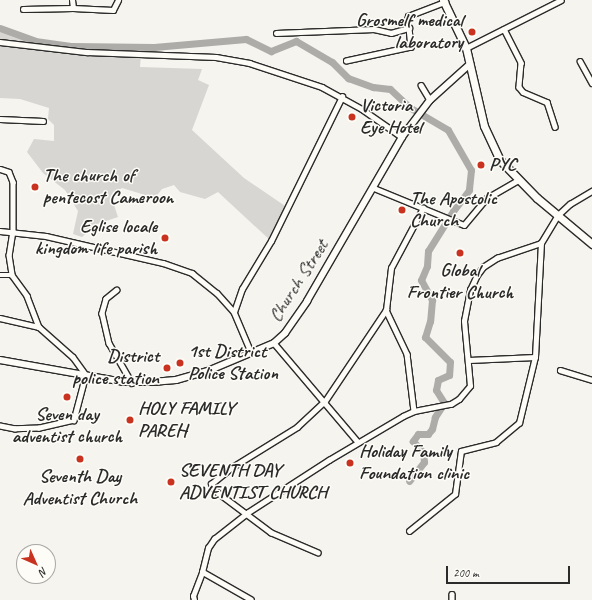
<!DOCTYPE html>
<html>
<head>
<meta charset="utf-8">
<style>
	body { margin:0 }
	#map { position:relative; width:592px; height:600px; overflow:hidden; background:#f5f4ef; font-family:Caveat,sans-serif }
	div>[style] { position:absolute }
	.green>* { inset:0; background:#d7d6d2 }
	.river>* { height:7px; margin:-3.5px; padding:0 3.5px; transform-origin:3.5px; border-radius:3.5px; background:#adaca9 }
	.roads { filter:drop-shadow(1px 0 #2b2b2b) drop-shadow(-1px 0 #2b2b2b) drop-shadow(0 1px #2b2b2b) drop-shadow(0 -1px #2b2b2b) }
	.minor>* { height:4.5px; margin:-2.25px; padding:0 2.25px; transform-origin:2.25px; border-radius:2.25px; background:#fdfcf7 }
	.major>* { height:6px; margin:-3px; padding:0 3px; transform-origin:3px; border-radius:3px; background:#fdfcf7 }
	.highway>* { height:7px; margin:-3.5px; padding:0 3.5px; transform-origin:3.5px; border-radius:3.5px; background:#fdfcf7 }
	.dots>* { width:11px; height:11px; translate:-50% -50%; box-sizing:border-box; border:2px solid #fdfcf7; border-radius:50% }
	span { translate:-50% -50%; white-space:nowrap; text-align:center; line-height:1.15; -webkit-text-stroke:3px #fdfcf7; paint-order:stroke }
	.poi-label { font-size:19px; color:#2b2b2b; font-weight:700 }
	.right { translate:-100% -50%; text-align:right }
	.left { translate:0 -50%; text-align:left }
	.street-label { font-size:19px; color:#2b2b2b }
	.north { position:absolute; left:16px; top:544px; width:40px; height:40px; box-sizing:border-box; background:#fdfcf7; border:1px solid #a9a8a5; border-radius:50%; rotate:135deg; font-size:11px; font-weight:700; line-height:16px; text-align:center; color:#2b2b2b }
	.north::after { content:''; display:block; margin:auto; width:14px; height:18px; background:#c8321e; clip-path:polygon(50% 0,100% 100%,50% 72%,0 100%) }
	.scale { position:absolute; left:446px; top:566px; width:124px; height:18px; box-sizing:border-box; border:2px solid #2b2b2b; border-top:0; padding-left:5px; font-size:12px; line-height:14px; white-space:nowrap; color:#2b2b2b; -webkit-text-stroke:3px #fdfcf7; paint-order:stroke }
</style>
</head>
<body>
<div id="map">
	<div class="green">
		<i style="clip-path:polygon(0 28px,35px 41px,71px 46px,154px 47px,141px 55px,140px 67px,202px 69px,198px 80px,209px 85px,192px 130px,244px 178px,288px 208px,271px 241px,218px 192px,205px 199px,180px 192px,174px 185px,162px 189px,155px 198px,122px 188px,111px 196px,118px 217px,97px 224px,82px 237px,73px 234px,78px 211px,65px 190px,43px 173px,27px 152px,34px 139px,54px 141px,54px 125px,48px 119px,49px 108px,20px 99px,0 98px)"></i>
	</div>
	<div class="river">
		<i style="left:0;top:28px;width:37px;rotate:20deg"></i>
		<i style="left:35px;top:41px;width:36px;rotate:8deg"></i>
		<i style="left:71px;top:46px;width:83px;rotate:0.7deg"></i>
		<i style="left:154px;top:47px;width:92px;rotate:-5deg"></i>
		<i style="left:246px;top:39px;width:28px;rotate:26deg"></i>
		<i style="left:271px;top:51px;width:27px;rotate:-22deg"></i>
		<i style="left:296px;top:41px;width:42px;rotate:30.3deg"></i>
		<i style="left:332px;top:62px;width:23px;rotate:45deg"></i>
		<i style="left:348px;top:78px;width:27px;rotate:20deg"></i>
		<i style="left:373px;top:87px;width:17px;rotate:7deg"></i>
		<i style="left:390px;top:89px;width:26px;rotate:43deg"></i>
		<i style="left:409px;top:107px;width:45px;rotate:30.5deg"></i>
		<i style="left:448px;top:130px;width:46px;rotate:60.1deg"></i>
		<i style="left:471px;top:170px;width:20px;rotate:96deg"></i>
		<i style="left:469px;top:190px;width:26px;rotate:127deg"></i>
		<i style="left:453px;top:211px;width:47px;rotate:122deg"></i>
		<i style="left:428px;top:251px;width:15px;rotate:94deg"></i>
		<i style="left:427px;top:266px;width:15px;rotate:113deg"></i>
		<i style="left:421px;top:280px;width:23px;rotate:61deg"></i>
		<i style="left:432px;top:300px;width:21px;rotate:95deg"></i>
		<i style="left:430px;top:321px;width:17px;rotate:107deg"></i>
		<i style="left:425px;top:337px;width:35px;rotate:45deg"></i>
		<i style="left:450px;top:362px;width:13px;rotate:94deg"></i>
		<i style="left:449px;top:375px;width:12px;rotate:156deg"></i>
		<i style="left:438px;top:380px;width:10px;rotate:101deg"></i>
		<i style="left:436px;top:390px;width:15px;rotate:58deg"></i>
		<i style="left:444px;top:403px;width:17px;rotate:123deg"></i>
		<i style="left:435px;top:417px;width:12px;rotate:104deg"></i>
		<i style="left:432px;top:429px;width:6px;rotate:129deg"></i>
		<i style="left:428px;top:434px;width:10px;rotate:180deg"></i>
		<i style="left:418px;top:434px;width:9px;rotate:126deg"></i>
		<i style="left:413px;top:441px;width:15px;rotate:48deg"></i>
		<i style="left:423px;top:452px;width:10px;rotate:84deg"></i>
		<i style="left:424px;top:462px;width:24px;rotate:128deg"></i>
	</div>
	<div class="roads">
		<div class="minor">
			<i style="left:73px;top:8px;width:40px;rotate:2.9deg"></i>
			<i style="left:113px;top:10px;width:11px;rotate:-63deg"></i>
			<i style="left:23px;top:9px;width:50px;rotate:-1.1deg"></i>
			<i style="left:73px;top:8px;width:8px;rotate:-97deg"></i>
			<i style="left:406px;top:27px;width:11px;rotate:-80deg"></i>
			<i style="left:408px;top:16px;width:40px;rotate:-21deg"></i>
			<i style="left:504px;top:29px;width:38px;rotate:63deg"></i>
			<i style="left:521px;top:63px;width:24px;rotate:95deg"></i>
			<i style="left:519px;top:87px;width:6px;rotate:51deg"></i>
			<i style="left:523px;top:92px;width:26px;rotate:23deg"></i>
			<i style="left:547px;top:102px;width:26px;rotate:72deg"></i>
			<i style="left:276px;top:33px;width:98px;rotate:-2.3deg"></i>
			<i style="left:374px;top:29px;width:17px;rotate:13deg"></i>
			<i style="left:391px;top:33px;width:19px;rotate:-16deg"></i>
			<i style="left:409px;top:28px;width:19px;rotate:84deg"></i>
			<i style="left:411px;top:47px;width:66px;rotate:167.8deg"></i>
			<i style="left:0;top:42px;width:88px;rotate:6.6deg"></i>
			<i style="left:87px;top:52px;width:129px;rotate:2.2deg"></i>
			<i style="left:216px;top:57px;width:34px;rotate:10deg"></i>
			<i style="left:249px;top:63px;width:77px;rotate:18.2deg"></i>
			<i style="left:322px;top:87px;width:46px;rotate:28.8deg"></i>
			<i style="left:362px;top:109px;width:49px;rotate:35deg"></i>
			<i style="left:466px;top:48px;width:106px;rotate:-26.8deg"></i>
			<i style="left:580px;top:61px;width:25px;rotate:61deg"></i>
			<i style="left:421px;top:85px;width:17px;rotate:59deg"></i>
			<i style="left:0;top:119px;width:43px;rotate:2.7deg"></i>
			<i style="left:0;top:169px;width:9px;rotate:18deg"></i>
			<i style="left:9px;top:172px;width:11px;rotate:68deg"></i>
			<i style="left:13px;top:182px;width:49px;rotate:90deg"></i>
			<i style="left:13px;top:231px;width:24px;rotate:99deg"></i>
			<i style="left:9px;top:255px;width:20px;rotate:81deg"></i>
			<i style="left:374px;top:188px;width:97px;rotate:22.3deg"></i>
			<i style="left:464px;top:225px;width:35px;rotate:-50deg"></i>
			<i style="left:487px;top:198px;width:36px;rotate:-30deg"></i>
			<i style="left:0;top:231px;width:46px;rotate:6.2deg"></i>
			<i style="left:46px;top:236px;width:120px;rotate:13deg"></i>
			<i style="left:163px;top:263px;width:31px;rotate:19deg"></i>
			<i style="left:192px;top:273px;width:32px;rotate:39deg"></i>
			<i style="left:217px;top:293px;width:25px;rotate:48deg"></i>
			<i style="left:234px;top:312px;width:43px;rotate:67deg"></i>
			<i style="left:0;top:275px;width:12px"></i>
			<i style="left:12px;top:275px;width:26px;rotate:54deg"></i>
			<i style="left:27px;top:296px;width:33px;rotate:69deg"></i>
			<i style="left:39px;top:327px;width:45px;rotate:41.4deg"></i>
			<i style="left:73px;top:357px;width:22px;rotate:54deg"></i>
			<i style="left:86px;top:375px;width:47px;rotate:104.9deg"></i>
			<i style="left:74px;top:420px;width:36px;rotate:167deg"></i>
			<i style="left:39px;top:428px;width:24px;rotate:178deg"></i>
			<i style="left:15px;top:429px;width:15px;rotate:-169deg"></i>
			<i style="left:117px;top:290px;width:14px;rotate:141deg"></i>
			<i style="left:106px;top:299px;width:15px;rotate:106deg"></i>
			<i style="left:102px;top:313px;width:31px;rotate:77deg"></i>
			<i style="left:109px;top:343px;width:46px;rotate:60.1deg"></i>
			<i style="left:386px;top:310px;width:49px;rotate:64.5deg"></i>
			<i style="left:407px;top:354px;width:57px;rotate:83deg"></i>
			<i style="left:234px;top:312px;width:24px;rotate:-71deg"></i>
			<i style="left:242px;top:289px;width:56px;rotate:-58.9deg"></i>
			<i style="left:271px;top:241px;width:161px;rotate:-63.8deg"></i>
			<i style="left:0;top:318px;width:40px;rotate:13deg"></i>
			<i style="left:274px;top:343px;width:130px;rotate:49.7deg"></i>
			<i style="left:469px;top:360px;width:66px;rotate:-2.6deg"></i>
			<i style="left:560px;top:370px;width:34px;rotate:17deg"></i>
			<i style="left:409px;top:531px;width:59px;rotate:-38.8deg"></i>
			<i style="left:455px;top:494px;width:43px;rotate:-82.1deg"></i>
			<i style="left:461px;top:451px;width:36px;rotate:-14deg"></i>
			<i style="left:496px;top:442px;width:30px;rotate:-40deg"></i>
			<i style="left:519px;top:423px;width:68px;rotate:-76.4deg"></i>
			<i style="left:535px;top:357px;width:114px;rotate:-87deg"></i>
			<i style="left:541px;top:243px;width:33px;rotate:-59deg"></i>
			<i style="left:558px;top:215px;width:16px;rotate:-43deg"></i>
			<i style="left:570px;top:204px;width:26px;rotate:-31deg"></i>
			<i style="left:318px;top:553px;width:51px;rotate:-156.9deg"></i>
			<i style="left:271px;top:533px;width:70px;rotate:-143.1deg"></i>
			<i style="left:215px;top:491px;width:8px;rotate:-120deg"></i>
			<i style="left:211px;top:484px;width:26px;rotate:-39deg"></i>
			<i style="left:231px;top:468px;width:78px;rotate:-31.8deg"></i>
			<i style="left:297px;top:427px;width:38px;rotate:-43deg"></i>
			<i style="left:325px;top:401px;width:110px;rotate:-56.2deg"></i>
			<i style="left:386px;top:310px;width:42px;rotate:-83.2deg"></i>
			<i style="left:391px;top:268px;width:68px;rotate:-61.9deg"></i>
			<i style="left:452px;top:594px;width:6px;rotate:90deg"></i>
			<i style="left:194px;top:600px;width:4px;rotate:-104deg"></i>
			<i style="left:193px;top:596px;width:26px;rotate:-69deg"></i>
			<i style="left:251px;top:600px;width:56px;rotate:-150.3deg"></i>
			<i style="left:202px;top:572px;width:25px;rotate:-76deg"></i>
			<i style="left:208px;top:548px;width:11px;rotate:-56deg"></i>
			<i style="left:214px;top:539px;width:42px;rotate:-38.2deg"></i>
			<i style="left:247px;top:513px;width:98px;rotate:-32.9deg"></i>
			<i style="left:329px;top:460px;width:86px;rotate:-30.7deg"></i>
			<i style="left:403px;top:416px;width:12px;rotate:-24deg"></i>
			<i style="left:414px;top:411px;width:38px;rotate:-11deg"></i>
			<i style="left:451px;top:404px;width:9px;rotate:-32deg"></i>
			<i style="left:459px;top:399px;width:17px;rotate:-50deg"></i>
			<i style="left:470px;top:386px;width:65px;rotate:-95.3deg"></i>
			<i style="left:464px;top:321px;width:32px;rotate:-79deg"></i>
			<i style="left:470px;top:290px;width:17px;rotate:-65deg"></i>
			<i style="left:477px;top:275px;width:10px;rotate:-53deg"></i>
			<i style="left:483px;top:267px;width:17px;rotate:-33deg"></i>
			<i style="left:497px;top:258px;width:46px;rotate:-18.8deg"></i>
		</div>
		<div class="major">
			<i style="left:0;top:360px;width:125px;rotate:10.1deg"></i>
			<i style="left:123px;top:382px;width:29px"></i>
			<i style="left:152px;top:382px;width:24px;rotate:-5deg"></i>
			<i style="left:176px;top:380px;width:35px;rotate:-16deg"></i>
			<i style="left:210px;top:370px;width:69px;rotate:-22.9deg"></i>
			<i style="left:274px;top:343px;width:15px;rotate:-42deg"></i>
			<i style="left:285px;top:333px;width:39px;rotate:-55deg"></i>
			<i style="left:307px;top:301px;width:190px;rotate:-59.9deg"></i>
			<i style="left:402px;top:137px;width:46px;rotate:-52.9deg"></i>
			<i style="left:430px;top:100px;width:54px;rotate:-42deg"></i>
		</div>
		<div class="highway">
			<i style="left:443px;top:0;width:53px;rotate:64.4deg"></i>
			<i style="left:466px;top:48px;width:80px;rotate:77deg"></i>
			<i style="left:484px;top:126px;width:38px;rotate:65deg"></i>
			<i style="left:500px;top:160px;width:53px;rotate:45.8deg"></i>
			<i style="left:537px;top:198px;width:72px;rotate:39.9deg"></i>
		</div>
	</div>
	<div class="dots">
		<i style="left:472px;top:32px;background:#c8321e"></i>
		<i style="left:352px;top:117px;background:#c8321e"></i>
		<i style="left:481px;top:165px;background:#c8321e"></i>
		<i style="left:35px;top:187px;background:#c8321e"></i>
		<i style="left:402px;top:210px;background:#c8321e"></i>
		<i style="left:165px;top:238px;background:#c8321e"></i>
		<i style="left:460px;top:253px;background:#c8321e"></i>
		<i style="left:180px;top:363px;background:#c8321e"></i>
		<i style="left:167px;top:368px;background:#c8321e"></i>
		<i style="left:67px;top:397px;background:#c8321e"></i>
		<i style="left:130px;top:420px;background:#c8321e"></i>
		<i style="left:80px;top:459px;background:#c8321e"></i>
		<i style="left:350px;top:463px;background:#c8321e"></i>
		<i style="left:171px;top:482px;background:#c8321e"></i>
	</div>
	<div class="poi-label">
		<span class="right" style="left:463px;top:32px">Grosmelf medical<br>laboratory</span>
		<span class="left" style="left:360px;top:117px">Victoria<br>Eye Hotel</span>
		<span class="left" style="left:489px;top:165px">PYC</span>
		<span class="left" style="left:43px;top:187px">The church of<br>pentecost Cameroon</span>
		<span class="left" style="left:410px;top:210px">The Apostolic<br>Church</span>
		<span class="right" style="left:157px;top:238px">Eglise locale<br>kingdom life parish</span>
		<span style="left:460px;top:282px">Global<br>Frontier Church</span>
		<span class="left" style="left:188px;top:363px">1st District<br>Police Station</span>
		<span class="right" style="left:159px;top:368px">District<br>police station</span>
		<span class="left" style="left:138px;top:420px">HOLY FAMILY<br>PAREH</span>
		<span style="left:67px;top:426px">Seven day<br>adventist church</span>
		<span class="left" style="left:359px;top:463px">Holiday Family<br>Foundation clinic</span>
		<span class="left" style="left:179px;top:482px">SEVENTH DAY<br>ADVENTIST CHURCH</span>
		<span style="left:80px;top:488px">Seventh Day<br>Adventist Church</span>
	</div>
	<div class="street-label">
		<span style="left:299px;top:281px;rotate:-57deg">Church Street</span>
	</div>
	<div class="north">N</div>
	<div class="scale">200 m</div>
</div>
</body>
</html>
